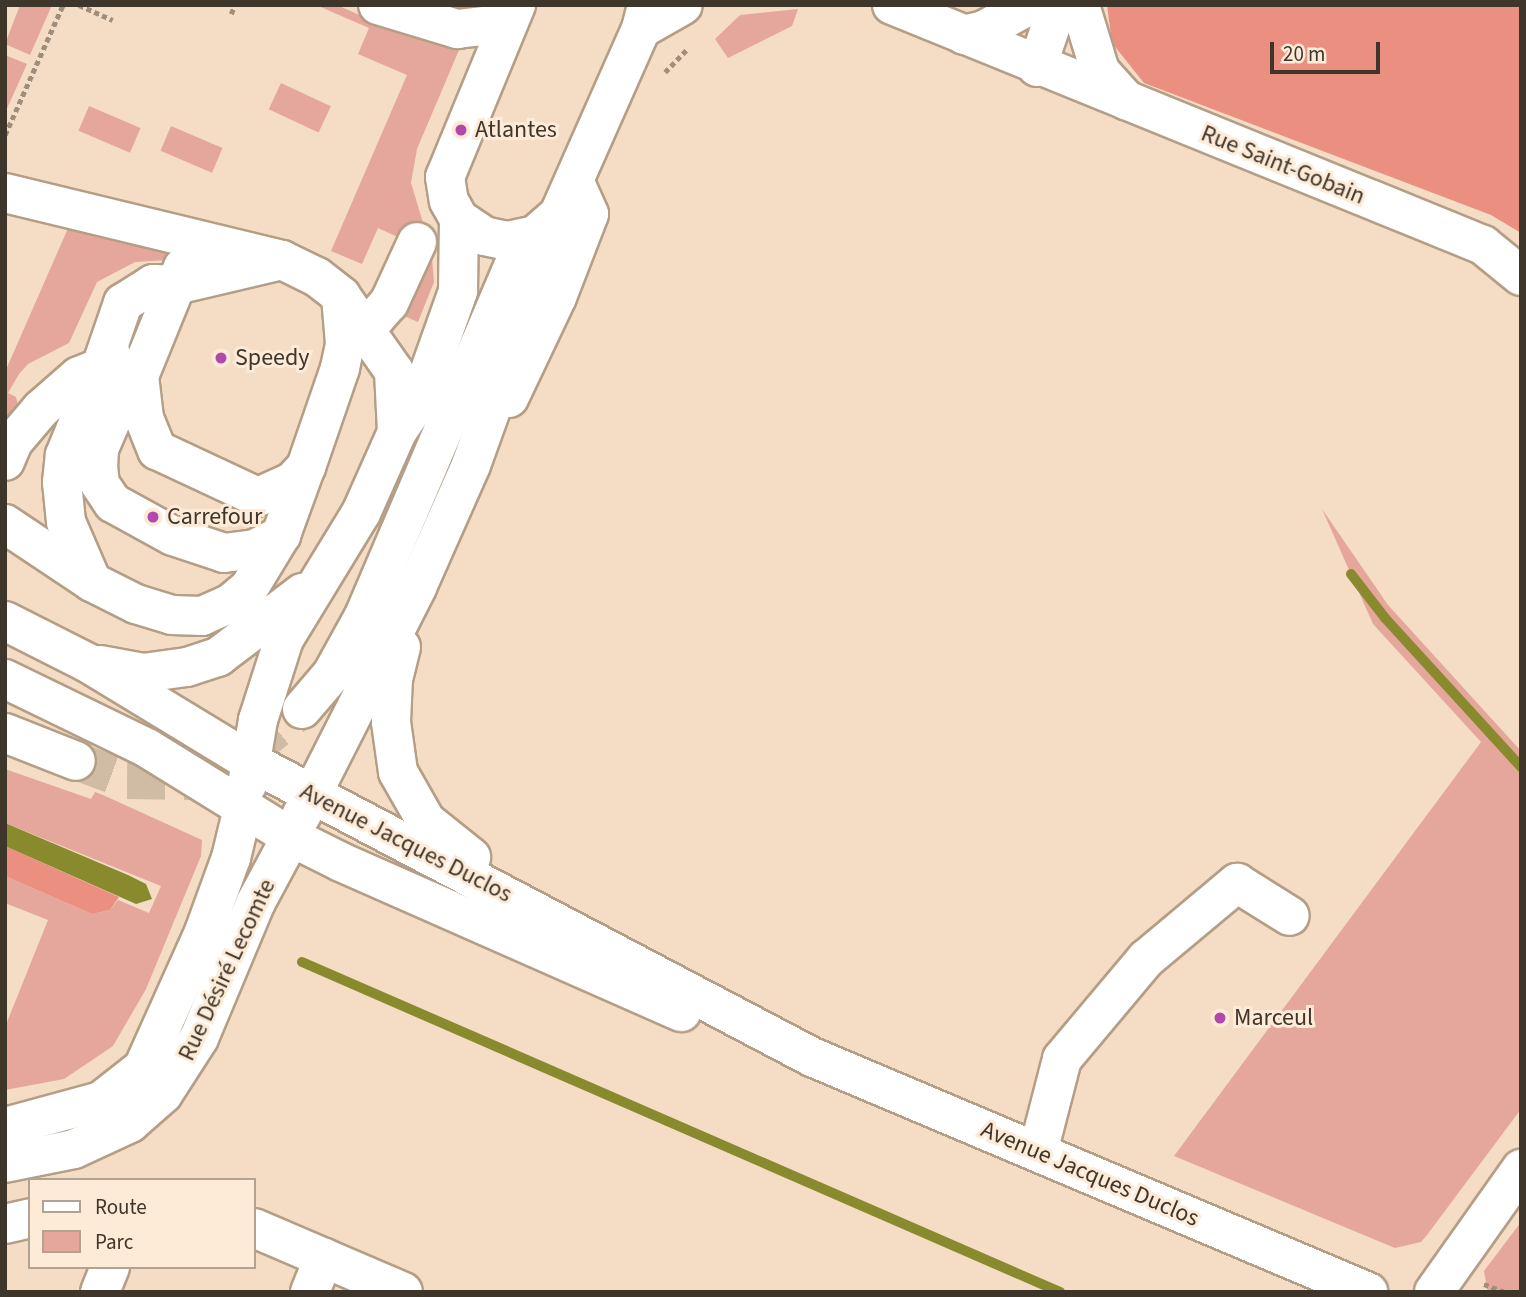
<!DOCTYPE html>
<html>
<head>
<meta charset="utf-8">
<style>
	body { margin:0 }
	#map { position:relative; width:1526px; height:1297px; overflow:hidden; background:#f4ddc4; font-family:"Source Sans 3",sans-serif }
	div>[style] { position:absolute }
	.green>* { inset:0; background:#e5a69b; transform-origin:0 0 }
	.forest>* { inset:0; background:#eb9081 }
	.water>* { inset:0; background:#898a2d }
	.stream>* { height:10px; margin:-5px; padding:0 5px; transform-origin:5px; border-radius:5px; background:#898a2d }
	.major-tunnel>* { height:38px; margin-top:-19px; transform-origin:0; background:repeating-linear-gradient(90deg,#d0bba5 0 38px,transparent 0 57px) }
	.path>* { height:4.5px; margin-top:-2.25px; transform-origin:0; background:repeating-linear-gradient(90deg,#9f8e7c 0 5px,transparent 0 8.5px) }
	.roads { filter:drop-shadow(2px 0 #b49e86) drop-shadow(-2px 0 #b49e86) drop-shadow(0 2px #b49e86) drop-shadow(0 -2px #b49e86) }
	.minor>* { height:38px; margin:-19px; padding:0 19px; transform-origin:19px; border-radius:19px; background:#fff }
	.major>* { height:38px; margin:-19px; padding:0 19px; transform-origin:19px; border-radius:19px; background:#fff }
	.dots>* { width:19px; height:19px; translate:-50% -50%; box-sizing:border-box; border:4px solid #feebd7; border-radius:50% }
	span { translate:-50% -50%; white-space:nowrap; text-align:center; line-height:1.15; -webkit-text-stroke:6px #feebd7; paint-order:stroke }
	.poi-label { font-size:24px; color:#3e352b }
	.left { translate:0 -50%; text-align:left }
	.street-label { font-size:24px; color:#3e352b }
	.frame { position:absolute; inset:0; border:7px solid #3e352b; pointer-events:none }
	.legend { position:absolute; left:28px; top:1178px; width:228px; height:91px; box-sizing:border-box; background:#feebd7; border:2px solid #b1a292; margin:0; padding:9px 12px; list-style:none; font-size:21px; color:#3e352b }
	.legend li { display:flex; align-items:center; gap:14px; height:35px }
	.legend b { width:35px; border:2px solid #b1a292 }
	.scale { position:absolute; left:1270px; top:42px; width:110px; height:32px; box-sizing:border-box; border:4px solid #3e352b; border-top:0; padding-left:9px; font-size:21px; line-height:24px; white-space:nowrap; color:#3e352b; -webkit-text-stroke:5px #feebd7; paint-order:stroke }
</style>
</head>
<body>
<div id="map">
	<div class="green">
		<i style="clip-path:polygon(20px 5px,52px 5px,30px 55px,5px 44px)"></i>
		<i style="clip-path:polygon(316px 5px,337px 5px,393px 30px,459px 50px,417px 149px,411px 183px,427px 236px,402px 239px,378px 228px,362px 264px,331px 251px,407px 75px,358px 54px,369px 28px)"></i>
		<i style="clip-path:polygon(798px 9px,792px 26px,728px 58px,715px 39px,740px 15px)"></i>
		<i style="clip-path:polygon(5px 55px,27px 64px,5px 113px)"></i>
		<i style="left:281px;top:83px;width:55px;height:29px;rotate:25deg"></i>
		<i style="left:89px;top:106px;width:56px;height:27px;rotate:23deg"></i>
		<i style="left:171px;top:126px;width:56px;height:27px;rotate:23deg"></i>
		<i style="clip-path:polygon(69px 226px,173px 251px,169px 260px,135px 262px,97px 282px,69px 343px,28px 364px,19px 374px,8px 393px,16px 397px,19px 408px,5px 426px,5px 372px)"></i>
		<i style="clip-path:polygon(431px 247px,434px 282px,418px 322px,402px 315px)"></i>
		<i style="clip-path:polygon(1322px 509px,1388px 605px,1521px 751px,1521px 1109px,1427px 1235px,1421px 1242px,1395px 1248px,1174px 1156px,1481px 742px,1373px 624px)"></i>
		<i style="clip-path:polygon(5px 769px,91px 799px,95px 792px,103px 795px,202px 840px,201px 856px,146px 989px,113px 1046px,64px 1079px,5px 1090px,5px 1027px,48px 920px,5px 903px,5px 876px,92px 914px,110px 910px,118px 900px,149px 913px,161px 886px,5px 823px)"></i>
		<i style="clip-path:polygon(1521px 1222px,1521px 1292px,1488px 1292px,1484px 1271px)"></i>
	</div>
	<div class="forest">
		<i style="clip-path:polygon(1107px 5px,1521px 5px,1521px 233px,1491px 215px,1144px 83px,1112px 43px)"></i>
		<i style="clip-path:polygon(5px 846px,119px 897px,110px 910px,92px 914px,5px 876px)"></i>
	</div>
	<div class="water">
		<i style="clip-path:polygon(5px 823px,128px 875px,146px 884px,152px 899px,136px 904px,5px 846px)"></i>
	</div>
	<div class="stream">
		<i style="left:1351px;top:574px;width:56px;rotate:52.3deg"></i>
		<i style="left:1385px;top:618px;width:202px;rotate:47.6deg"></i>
		<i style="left:302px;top:962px;width:827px;rotate:23.53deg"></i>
	</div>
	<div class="major-tunnel">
		<i style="left:76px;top:761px;width:54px;rotate:20.4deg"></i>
		<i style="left:127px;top:780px;width:63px;rotate:0.9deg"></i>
		<i style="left:190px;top:781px;width:64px;rotate:-26.2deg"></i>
		<i style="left:247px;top:753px;width:70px;rotate:-38.7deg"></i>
	</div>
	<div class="path">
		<i style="left:79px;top:5px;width:37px;rotate:24deg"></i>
		<i style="left:231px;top:14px;width:10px;rotate:-66deg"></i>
		<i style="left:665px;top:72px;width:33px;rotate:-46deg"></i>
		<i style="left:5px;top:135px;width:142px;rotate:-66deg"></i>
		<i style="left:1484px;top:1284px;width:22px;rotate:21deg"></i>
	</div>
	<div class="roads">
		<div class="minor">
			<i style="left:378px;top:5px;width:83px;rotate:16.9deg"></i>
			<i style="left:457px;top:29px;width:51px;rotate:-6.7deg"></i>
			<i style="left:516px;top:5px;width:186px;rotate:112.4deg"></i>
			<i style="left:445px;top:177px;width:24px;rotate:81deg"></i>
			<i style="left:449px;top:201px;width:21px;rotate:61deg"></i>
			<i style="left:459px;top:219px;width:30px;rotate:34deg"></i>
			<i style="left:484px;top:236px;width:24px;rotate:12deg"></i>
			<i style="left:507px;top:241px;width:29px;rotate:-12deg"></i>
			<i style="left:535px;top:235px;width:32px;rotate:-41deg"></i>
			<i style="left:559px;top:214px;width:202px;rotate:-66.1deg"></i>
			<i style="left:641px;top:29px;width:25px;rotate:-76deg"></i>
			<i style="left:892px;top:5px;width:638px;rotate:22.1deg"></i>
			<i style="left:1483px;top:245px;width:49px;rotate:39.2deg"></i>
			<i style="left:1080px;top:5px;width:69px;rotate:73.1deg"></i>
			<i style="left:1100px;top:71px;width:40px;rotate:48deg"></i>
			<i style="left:641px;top:29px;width:48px;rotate:-29.7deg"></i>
			<i style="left:964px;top:35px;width:21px;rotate:-14deg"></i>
			<i style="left:984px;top:30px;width:52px;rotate:-28.5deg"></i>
			<i style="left:1037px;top:67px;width:65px;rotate:-71.3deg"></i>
			<i style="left:5px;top:193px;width:285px;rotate:13.6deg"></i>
			<i style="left:282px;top:260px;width:39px;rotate:26deg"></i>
			<i style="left:317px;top:277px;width:31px;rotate:38deg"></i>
			<i style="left:341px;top:296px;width:92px;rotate:54.8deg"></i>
			<i style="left:394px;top:371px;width:61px;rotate:87.2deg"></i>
			<i style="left:282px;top:260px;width:109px;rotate:166.7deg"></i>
			<i style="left:176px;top:285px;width:98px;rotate:112.1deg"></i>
			<i style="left:139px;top:376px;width:42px;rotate:83.2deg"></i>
			<i style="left:144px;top:418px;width:35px;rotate:68deg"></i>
			<i style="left:157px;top:450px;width:111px;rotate:25deg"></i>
			<i style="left:258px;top:497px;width:37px;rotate:-24deg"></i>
			<i style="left:292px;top:482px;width:21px;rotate:-47deg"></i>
			<i style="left:306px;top:467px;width:105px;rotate:-71deg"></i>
			<i style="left:340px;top:368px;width:25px;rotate:-78deg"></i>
			<i style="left:345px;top:344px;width:48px;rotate:-94.8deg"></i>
			<i style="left:366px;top:329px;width:35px;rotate:-49deg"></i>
			<i style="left:389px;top:303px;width:67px;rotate:-65.3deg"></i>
			<i style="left:109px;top:347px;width:33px;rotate:76deg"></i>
			<i style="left:117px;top:379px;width:26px;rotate:88deg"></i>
			<i style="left:118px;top:405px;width:48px;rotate:113.4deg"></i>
			<i style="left:99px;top:449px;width:17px;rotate:93deg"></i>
			<i style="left:98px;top:466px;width:18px;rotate:84deg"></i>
			<i style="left:100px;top:484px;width:23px;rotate:56deg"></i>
			<i style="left:113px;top:503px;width:68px;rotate:28.8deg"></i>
			<i style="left:173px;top:536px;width:54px;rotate:18.4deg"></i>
			<i style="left:224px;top:553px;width:31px;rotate:-7deg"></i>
			<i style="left:255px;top:549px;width:30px;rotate:-28deg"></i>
			<i style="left:509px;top:398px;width:112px;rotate:-64.6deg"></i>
			<i style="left:557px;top:297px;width:89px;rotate:-68.9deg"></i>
			<i style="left:589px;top:214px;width:35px;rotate:-114deg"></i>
			<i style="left:5px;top:461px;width:21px;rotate:-67deg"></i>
			<i style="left:13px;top:442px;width:43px;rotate:-49.7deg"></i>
			<i style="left:41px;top:409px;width:50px;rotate:-41deg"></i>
			<i style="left:79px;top:376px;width:24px;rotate:-22deg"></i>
			<i style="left:101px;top:367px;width:68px;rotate:-71deg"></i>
			<i style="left:123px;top:303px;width:36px;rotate:-32deg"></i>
			<i style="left:153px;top:284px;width:23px;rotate:2deg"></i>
			<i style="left:176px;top:285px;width:19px;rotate:-69deg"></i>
			<i style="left:5px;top:524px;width:105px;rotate:33.7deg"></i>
			<i style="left:92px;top:582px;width:49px;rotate:26.6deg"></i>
			<i style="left:136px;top:604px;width:38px;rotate:17deg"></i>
			<i style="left:172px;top:615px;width:30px;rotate:2deg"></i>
			<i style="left:202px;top:616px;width:32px;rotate:-24deg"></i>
			<i style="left:231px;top:603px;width:23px;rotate:-40deg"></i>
			<i style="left:249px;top:588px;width:62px;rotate:-58.9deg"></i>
			<i style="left:281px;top:535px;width:70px;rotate:-70deg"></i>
			<i style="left:92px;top:582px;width:65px;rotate:-113.4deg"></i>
			<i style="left:66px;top:522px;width:40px;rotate:-95.7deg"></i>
			<i style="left:62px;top:482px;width:27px;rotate:-84deg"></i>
			<i style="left:65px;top:455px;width:95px;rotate:-67.8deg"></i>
			<i style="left:5px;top:1127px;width:99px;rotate:-15.2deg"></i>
			<i style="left:101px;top:1101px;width:53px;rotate:-38.2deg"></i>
			<i style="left:143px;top:1068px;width:149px;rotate:-65.8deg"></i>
			<i style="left:204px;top:932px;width:79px;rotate:-70deg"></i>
			<i style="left:231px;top:858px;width:51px;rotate:-76.5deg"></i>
			<i style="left:1038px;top:1152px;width:96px;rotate:-75.5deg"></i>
			<i style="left:1062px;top:1059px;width:131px;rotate:-50deg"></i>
			<i style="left:1146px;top:959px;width:119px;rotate:-39.9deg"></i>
			<i style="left:1237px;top:883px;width:62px;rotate:31.9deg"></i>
			<i style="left:5px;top:1163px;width:70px;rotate:-11.5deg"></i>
			<i style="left:74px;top:1149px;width:62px;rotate:-24.9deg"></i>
			<i style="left:130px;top:1123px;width:44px;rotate:-41.3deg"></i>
			<i style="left:163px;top:1094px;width:67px;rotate:-57.3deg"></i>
			<i style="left:199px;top:1038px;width:147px;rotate:-67.3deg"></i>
			<i style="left:256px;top:902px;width:74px;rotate:-61.7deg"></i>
			<i style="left:5px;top:1224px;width:26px;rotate:-13deg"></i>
			<i style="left:254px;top:1228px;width:162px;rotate:23.2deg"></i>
			<i style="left:100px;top:1292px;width:27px;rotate:-68deg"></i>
			<i style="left:310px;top:1292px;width:37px;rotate:-68deg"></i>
			<i style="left:1434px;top:1292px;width:151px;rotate:-54.7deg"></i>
		</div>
		<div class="major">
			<i style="left:5px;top:621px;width:93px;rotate:26.8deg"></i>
			<i style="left:88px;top:663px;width:191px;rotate:31.3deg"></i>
			<i style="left:251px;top:762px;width:634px;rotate:27.74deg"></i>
			<i style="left:812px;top:1057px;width:604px;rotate:22.91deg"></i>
			<i style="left:401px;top:647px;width:32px;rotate:104deg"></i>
			<i style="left:393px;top:678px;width:44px;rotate:92.6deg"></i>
			<i style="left:391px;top:722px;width:50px;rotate:82deg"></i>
			<i style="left:398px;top:772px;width:56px;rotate:60.3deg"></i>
			<i style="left:426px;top:821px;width:58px;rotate:38.7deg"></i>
			<i style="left:100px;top:665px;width:44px;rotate:10.5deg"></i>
			<i style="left:143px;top:673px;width:44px;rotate:-7.8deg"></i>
			<i style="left:187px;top:667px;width:33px;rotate:-18deg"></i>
			<i style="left:218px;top:657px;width:106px;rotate:-37.3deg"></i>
			<i style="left:5px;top:679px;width:158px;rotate:25.9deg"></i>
			<i style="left:147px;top:748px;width:169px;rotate:31.7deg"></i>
			<i style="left:291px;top:837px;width:56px;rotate:26.6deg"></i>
			<i style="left:341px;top:862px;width:372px;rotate:23.8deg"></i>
			<i style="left:302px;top:709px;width:46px;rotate:-49.4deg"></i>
			<i style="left:332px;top:674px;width:66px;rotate:-61.1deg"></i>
			<i style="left:364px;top:616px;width:392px;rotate:-66.9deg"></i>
			<i style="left:5px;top:733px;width:76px;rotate:21.5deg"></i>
			<i style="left:247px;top:785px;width:66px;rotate:-80.4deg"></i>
			<i style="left:258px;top:720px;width:85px;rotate:-72.2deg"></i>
			<i style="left:284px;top:639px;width:148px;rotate:-58.6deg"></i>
			<i style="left:361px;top:513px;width:89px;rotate:-66deg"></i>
			<i style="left:397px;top:432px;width:41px;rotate:-55.9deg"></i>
			<i style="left:420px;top:398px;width:114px;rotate:-70.4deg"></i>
			<i style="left:458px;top:291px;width:72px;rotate:-89.2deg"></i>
			<i style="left:301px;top:816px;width:257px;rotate:-63.1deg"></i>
			<i style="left:417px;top:587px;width:133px;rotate:-66.1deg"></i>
			<i style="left:471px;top:465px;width:148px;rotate:-70.2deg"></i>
			<i style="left:521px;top:326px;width:100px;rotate:-76.1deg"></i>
		</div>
	</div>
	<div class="dots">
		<i style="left:461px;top:130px;background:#b248ab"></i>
		<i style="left:221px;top:358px;background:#b248ab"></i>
		<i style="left:153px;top:517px;background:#b248ab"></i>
		<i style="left:1220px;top:1018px;background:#b248ab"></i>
	</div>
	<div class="poi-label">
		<span class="left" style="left:475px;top:130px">Atlantes</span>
		<span class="left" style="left:235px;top:358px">Speedy</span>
		<span class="left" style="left:167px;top:517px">Carrefour</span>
		<span class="left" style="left:1234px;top:1018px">Marceul</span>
	</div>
	<div class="street-label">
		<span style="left:1283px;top:165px;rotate:22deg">Rue Saint-Gobain</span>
		<span style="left:406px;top:843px;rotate:27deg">Avenue Jacques Duclos</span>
		<span style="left:227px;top:970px;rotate:-65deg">Rue Désiré Lecomte</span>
		<span style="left:1090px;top:1174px;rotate:23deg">Avenue Jacques Duclos</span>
	</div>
	<div class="frame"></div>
	<ul class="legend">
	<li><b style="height:9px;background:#fff"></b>Route</li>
	<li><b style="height:19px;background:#e5a69b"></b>Parc</li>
	</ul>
	<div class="scale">20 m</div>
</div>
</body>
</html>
